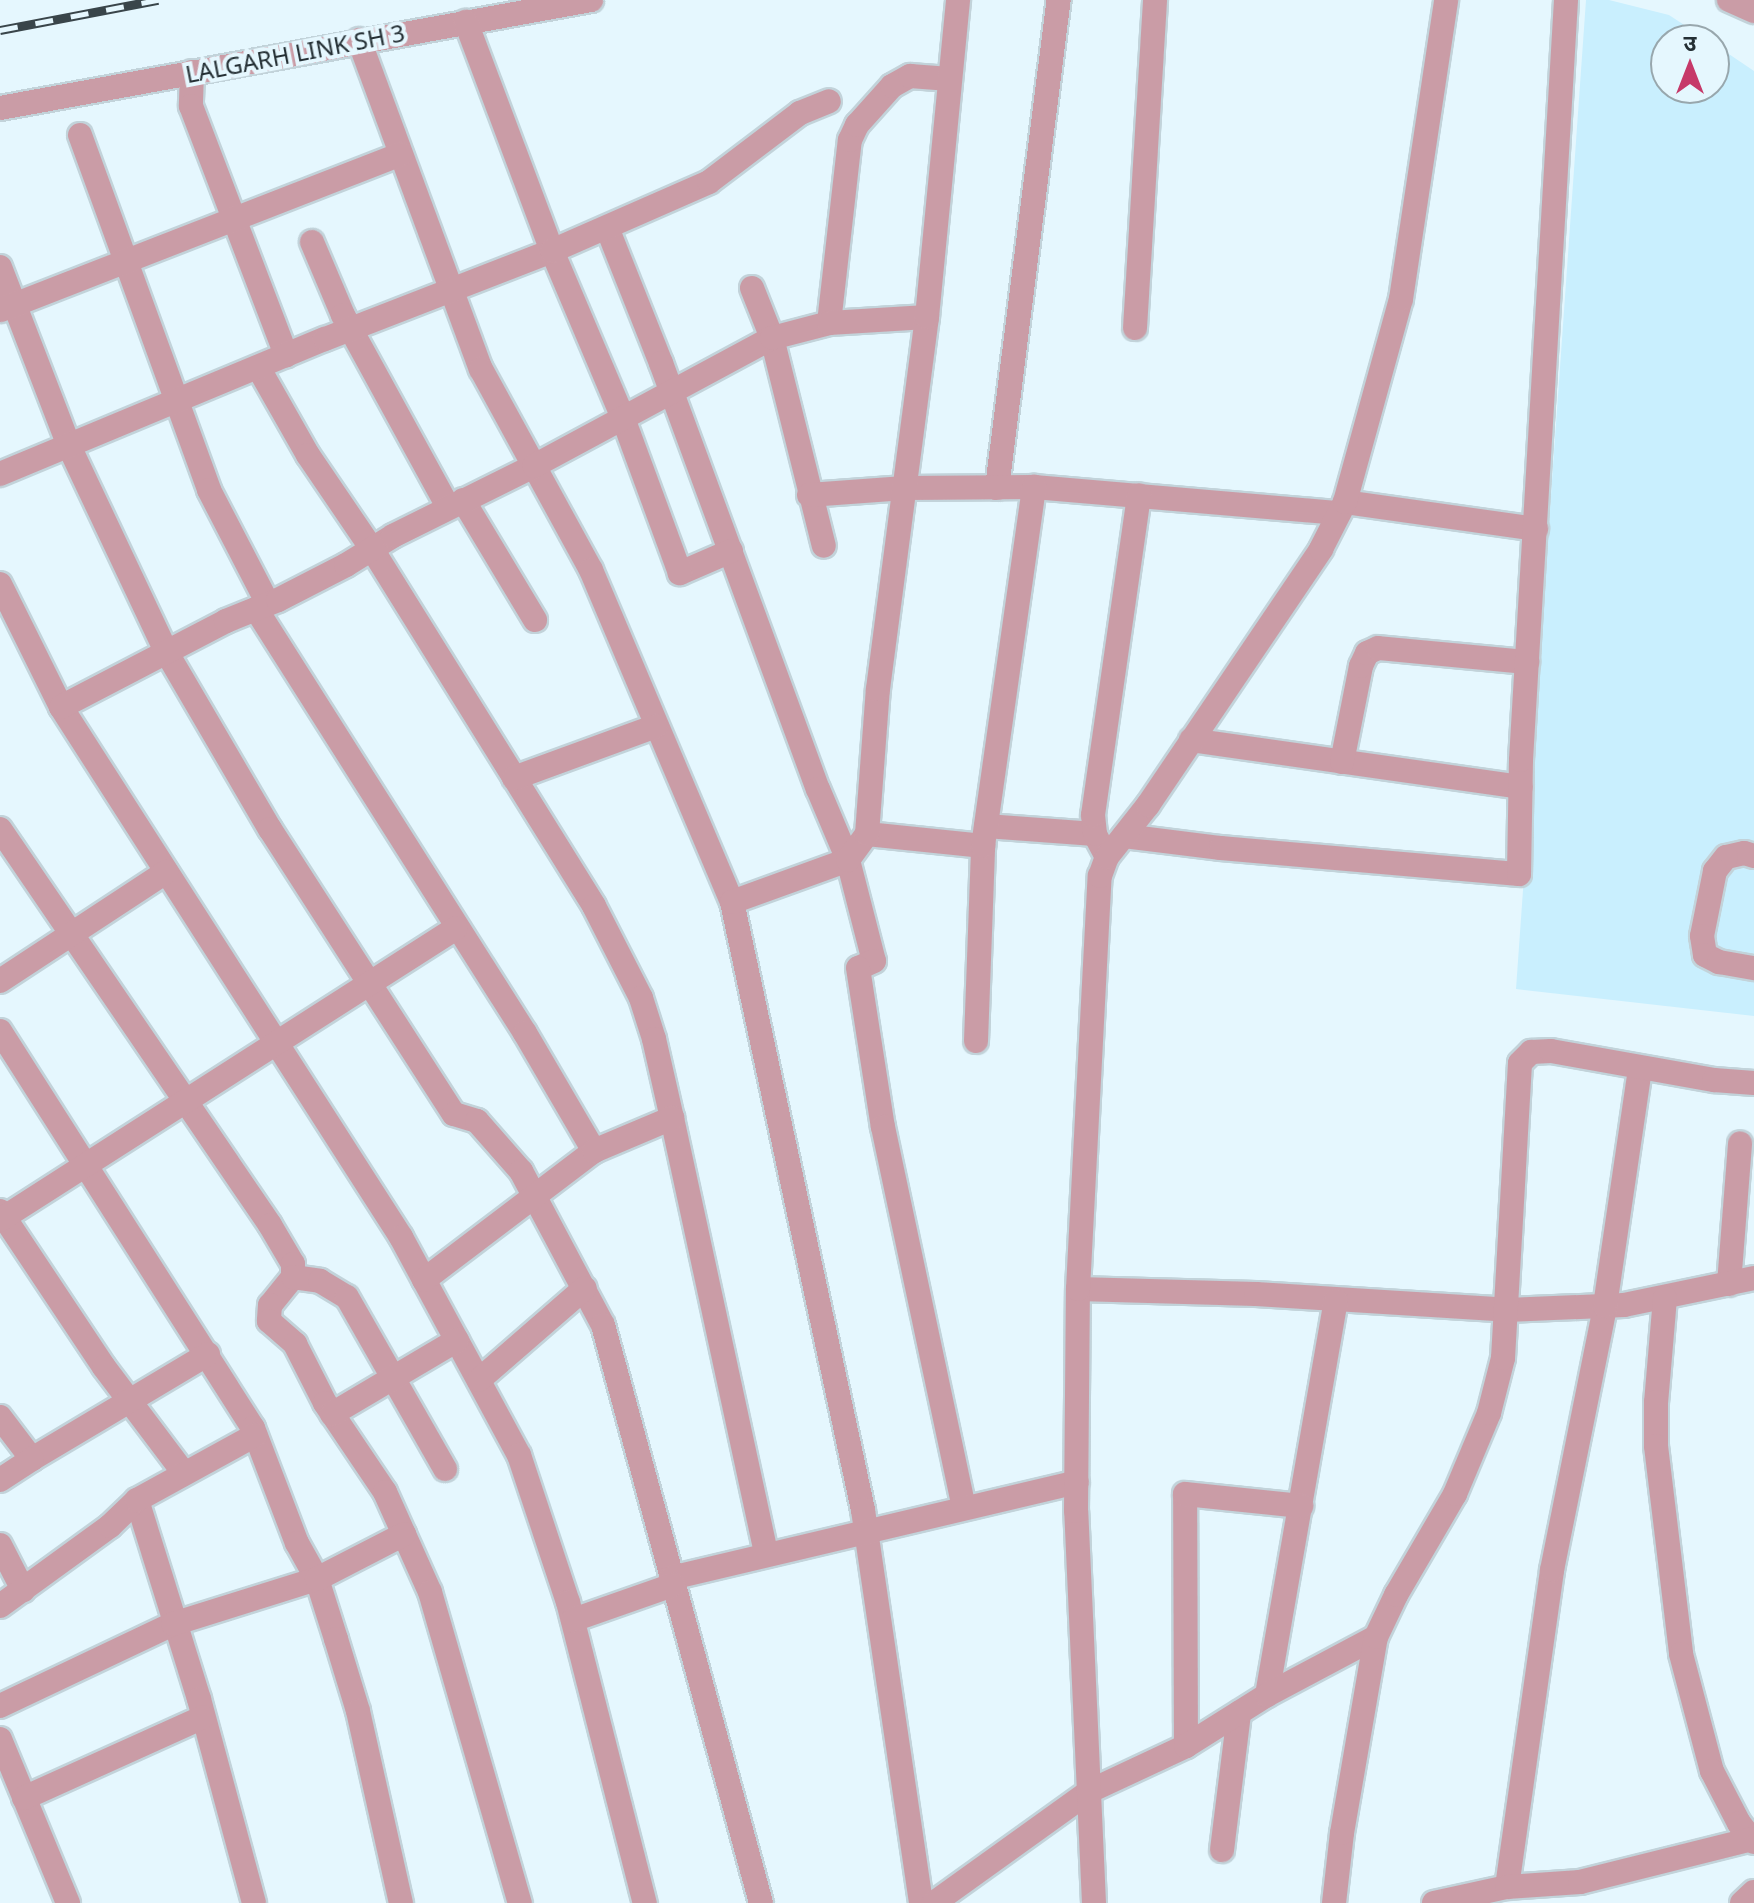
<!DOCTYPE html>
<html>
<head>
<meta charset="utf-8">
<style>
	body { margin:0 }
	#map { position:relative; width:1754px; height:1903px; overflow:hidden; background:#e5f7fe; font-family:"Noto Sans","Noto Sans Devanagari",sans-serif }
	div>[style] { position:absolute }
	.built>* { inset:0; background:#c9effe }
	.roads { filter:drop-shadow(2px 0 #c2d3da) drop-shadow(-2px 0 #c2d3da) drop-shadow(0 2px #c2d3da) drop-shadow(0 -2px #c2d3da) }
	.minor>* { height:24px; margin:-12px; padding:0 12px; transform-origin:12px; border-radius:12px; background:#ca9ca6 }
	.rail>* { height:9px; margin-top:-4.5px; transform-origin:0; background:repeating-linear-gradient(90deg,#e5f7fe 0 18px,#39454a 0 36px); box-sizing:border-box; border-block:2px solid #39454a }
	span { translate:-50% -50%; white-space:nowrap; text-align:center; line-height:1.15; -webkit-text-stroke:8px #e5f7fe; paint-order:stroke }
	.street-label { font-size:24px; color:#242f34 }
	.north { position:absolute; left:1650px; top:24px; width:80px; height:80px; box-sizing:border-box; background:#e5f7fe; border:2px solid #98a7ad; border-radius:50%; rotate:0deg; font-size:22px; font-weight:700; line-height:32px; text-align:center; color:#242f34 }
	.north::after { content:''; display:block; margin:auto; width:28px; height:36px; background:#c63969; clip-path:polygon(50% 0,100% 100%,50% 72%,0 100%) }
</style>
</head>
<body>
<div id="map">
	<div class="built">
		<i style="clip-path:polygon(1586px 0,1609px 0,1669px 15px,1707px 40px,1666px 40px,1666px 88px,1714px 88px,1714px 44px,1754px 71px,1754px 1016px,1516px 989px)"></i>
	</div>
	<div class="roads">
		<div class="minor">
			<i style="left:1729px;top:0;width:27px;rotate:24deg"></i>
			<i style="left:359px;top:40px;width:351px;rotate:69.7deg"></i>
			<i style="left:481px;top:369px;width:229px;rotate:61.3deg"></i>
			<i style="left:591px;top:570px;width:361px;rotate:67deg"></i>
			<i style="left:732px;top:902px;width:622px;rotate:77.84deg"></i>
			<i style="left:863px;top:1510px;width:397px;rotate:81.6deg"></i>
			<i style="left:192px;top:72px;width:34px;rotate:92deg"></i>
			<i style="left:191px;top:106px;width:267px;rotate:69.1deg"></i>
			<i style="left:0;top:108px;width:601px;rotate:-10.36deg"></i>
			<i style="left:80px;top:135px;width:378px;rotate:70deg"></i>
			<i style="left:209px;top:490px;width:128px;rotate:62.6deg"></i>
			<i style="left:608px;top:230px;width:143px;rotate:68.3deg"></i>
			<i style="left:661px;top:363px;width:454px;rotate:69.8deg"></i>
			<i style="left:818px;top:789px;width:77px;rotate:67.1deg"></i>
			<i style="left:848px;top:860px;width:104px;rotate:75.6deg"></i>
			<i style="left:874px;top:961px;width:17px;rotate:156deg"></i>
			<i style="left:858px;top:968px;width:161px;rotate:81.1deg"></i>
			<i style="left:883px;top:1127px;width:389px;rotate:78deg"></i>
			<i style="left:312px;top:242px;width:79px;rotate:67deg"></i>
			<i style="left:343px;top:315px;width:219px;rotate:61.3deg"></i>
			<i style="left:0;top:267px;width:192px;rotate:68.9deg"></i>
			<i style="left:69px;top:446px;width:229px;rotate:64.7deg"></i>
			<i style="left:167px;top:653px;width:204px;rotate:59.7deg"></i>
			<i style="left:270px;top:829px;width:339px;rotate:57.2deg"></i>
			<i style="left:454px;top:1114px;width:24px;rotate:17deg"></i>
			<i style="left:477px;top:1121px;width:67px;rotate:48.7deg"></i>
			<i style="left:521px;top:1171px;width:174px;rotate:62deg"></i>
			<i style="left:603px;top:1325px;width:599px;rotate:74.71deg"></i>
			<i style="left:752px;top:288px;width:54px;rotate:68.2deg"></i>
			<i style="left:772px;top:338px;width:214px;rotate:76deg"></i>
			<i style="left:1px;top:310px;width:429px;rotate:-21.3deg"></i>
			<i style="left:829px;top:323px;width:184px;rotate:-83.5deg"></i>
			<i style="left:850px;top:140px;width:17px;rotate:-65deg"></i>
			<i style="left:857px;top:125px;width:52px;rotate:-48.1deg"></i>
			<i style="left:892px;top:86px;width:21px;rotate:-29deg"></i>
			<i style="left:910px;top:76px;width:40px;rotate:4.3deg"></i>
			<i style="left:1135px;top:328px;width:329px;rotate:-86.5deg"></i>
			<i style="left:258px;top:367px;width:101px;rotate:60.4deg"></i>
			<i style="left:308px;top:455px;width:114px;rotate:55.8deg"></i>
			<i style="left:372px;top:549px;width:420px;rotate:58.1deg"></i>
			<i style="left:594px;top:906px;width:103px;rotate:62.9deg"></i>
			<i style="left:641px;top:998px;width:43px;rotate:72.4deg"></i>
			<i style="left:654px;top:1039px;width:81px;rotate:77.2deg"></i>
			<i style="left:672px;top:1118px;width:446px;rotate:77.8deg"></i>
			<i style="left:0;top:474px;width:352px;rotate:-22.6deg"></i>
			<i style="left:325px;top:339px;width:243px;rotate:-21.2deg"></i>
			<i style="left:552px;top:251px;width:245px;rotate:-110.6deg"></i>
			<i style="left:997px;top:488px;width:492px;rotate:-82.8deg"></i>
			<i style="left:809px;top:495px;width:96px;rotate:-4.2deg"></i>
			<i style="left:905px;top:488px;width:129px;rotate:-0.4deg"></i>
			<i style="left:1034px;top:487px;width:306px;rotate:4.9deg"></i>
			<i style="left:463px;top:500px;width:140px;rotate:59deg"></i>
			<i style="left:1345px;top:502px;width:193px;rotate:8deg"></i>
			<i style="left:731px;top:551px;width:56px;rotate:156.7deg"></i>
			<i style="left:680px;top:573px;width:165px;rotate:-110.2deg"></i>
			<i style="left:623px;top:418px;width:181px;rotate:-113deg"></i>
			<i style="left:552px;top:251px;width:171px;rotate:-23.7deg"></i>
			<i style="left:709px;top:182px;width:114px;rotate:-37.2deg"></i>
			<i style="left:800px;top:113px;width:31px;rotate:-22deg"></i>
			<i style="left:0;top:584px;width:137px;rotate:63.6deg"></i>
			<i style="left:61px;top:707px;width:630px;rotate:57.32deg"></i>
			<i style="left:401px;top:1237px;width:248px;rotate:61.6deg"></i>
			<i style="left:519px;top:1455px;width:155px;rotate:71.6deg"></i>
			<i style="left:568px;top:1602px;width:311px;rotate:75.7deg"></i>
			<i style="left:256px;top:609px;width:502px;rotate:57.61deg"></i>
			<i style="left:525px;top:1033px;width:137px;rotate:59.7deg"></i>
			<i style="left:61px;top:707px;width:186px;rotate:-27.5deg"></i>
			<i style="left:226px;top:621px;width:56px;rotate:-22deg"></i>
			<i style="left:278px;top:600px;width:76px;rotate:-27.2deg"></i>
			<i style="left:346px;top:565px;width:55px;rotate:-31.7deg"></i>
			<i style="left:393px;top:536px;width:157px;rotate:-26.4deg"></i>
			<i style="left:534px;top:466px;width:270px;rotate:-28.3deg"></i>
			<i style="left:772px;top:338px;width:59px;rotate:-14.7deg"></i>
			<i style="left:829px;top:323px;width:98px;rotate:-3.5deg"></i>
			<i style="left:1191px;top:740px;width:333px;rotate:8.1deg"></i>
			<i style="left:1342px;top:762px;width:98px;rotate:-78.8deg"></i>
			<i style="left:1361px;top:666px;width:14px;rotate:-65deg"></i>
			<i style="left:1367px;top:653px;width:12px;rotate:-24deg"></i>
			<i style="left:1378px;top:648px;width:150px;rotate:5.4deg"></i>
			<i style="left:514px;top:778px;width:151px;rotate:-20.1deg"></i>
			<i style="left:986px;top:826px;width:109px;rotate:4.2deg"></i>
			<i style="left:0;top:829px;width:479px;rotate:55.7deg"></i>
			<i style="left:270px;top:1225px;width:45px;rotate:59.5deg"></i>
			<i style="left:293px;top:1264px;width:13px;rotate:90deg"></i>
			<i style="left:293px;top:1277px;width:36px;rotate:129deg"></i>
			<i style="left:270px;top:1305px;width:16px;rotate:94deg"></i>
			<i style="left:269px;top:1321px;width:35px;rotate:41deg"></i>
			<i style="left:295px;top:1344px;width:66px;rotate:63deg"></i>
			<i style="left:325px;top:1403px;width:107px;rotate:56deg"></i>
			<i style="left:385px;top:1492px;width:110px;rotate:65.8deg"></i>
			<i style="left:430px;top:1592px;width:324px;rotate:73.9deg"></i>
			<i style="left:867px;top:834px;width:117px;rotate:5.9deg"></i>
			<i style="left:1124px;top:836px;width:98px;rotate:7.1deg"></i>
			<i style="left:1221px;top:848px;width:299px;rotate:5deg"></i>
			<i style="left:1519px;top:874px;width:114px;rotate:-89deg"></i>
			<i style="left:1521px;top:760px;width:761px;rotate:-86.61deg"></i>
			<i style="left:1754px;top:856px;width:10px;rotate:-163deg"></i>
			<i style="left:1744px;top:853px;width:18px;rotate:167deg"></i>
			<i style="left:1726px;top:857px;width:18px;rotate:128deg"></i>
			<i style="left:1715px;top:871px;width:66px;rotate:101.3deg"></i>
			<i style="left:1702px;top:936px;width:19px;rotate:81deg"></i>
			<i style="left:1705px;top:955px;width:16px;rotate:27deg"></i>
			<i style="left:1719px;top:962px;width:36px;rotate:10deg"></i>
			<i style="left:1107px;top:857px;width:26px;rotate:-118deg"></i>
			<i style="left:1095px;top:834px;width:19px;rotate:-96deg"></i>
			<i style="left:1093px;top:815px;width:323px;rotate:-81.8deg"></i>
			<i style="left:732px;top:902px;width:123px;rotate:-19.9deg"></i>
			<i style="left:848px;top:860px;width:32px;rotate:-54deg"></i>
			<i style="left:867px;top:834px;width:145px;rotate:-85.7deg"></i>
			<i style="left:878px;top:689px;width:375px;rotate:-82.5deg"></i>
			<i style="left:927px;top:317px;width:319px;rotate:-84.4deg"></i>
			<i style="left:0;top:981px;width:199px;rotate:-33.3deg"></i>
			<i style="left:0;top:1031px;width:471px;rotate:57.5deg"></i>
			<i style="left:253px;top:1428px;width:123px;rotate:69.1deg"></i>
			<i style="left:297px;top:1543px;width:41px;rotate:60.9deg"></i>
			<i style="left:317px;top:1579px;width:63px;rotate:72.4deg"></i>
			<i style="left:336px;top:1639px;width:75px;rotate:73deg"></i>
			<i style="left:358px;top:1711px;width:197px;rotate:77.4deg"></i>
			<i style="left:976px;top:1041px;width:195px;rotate:-87.9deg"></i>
			<i style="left:983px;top:846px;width:363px;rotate:-81.9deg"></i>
			<i style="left:0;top:1211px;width:187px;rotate:56.3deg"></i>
			<i style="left:104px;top:1367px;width:131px;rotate:53deg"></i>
			<i style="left:0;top:1220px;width:541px;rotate:-32.63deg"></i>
			<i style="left:293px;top:1277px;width:27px;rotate:8deg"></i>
			<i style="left:320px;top:1281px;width:31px;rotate:31deg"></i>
			<i style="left:347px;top:1297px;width:198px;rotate:60.3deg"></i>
			<i style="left:424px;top:1280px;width:213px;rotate:-37.2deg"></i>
			<i style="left:594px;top:1151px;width:85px;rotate:-22.9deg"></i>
			<i style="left:1729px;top:1284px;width:141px;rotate:-85.5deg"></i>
			<i style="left:1078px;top:1289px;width:178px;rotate:1.6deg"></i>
			<i style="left:1256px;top:1294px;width:252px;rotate:3.6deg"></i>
			<i style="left:1507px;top:1310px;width:117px;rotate:-2.4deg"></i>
			<i style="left:1624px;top:1305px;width:133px;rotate:-11.7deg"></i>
			<i style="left:1665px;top:1298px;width:104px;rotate:94.9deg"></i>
			<i style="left:1656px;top:1402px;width:44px;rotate:90deg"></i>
			<i style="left:1656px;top:1446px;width:209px;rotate:83.1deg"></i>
			<i style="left:1681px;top:1654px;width:121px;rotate:75.2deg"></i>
			<i style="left:1712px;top:1771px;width:59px;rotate:62.6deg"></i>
			<i style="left:1739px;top:1823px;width:24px;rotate:52deg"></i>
			<i style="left:479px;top:1380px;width:140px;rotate:-41deg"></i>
			<i style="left:332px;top:1414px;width:145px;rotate:-30.6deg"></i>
			<i style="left:0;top:1417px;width:53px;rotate:52.7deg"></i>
			<i style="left:32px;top:1459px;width:205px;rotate:-30.8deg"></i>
			<i style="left:0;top:1480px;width:38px;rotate:-33deg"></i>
			<i style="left:137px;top:1500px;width:208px;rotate:72.7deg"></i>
			<i style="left:199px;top:1699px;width:211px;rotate:74.9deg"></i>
			<i style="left:0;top:1545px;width:51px;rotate:62.9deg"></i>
			<i style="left:671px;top:1578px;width:417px;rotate:-13.3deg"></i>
			<i style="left:0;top:1606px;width:136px;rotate:-36deg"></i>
			<i style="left:110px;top:1526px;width:37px;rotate:-44deg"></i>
			<i style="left:137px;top:1500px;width:135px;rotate:-28.8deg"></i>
			<i style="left:573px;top:1620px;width:106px;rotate:-19.3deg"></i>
			<i style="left:1267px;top:1695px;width:400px;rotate:-80.1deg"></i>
			<i style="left:0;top:1706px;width:191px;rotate:-25.4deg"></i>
			<i style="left:173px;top:1624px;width:151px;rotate:-17.4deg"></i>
			<i style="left:317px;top:1579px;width:98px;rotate:-27.3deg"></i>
			<i style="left:0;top:1739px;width:178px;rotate:67.5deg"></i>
			<i style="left:1186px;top:1746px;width:252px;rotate:-90.2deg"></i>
			<i style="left:1185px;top:1494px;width:117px;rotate:5.9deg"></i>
			<i style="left:24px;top:1798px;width:196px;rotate:-24.3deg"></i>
			<i style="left:1222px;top:1850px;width:138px;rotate:-82.9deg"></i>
			<i style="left:1507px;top:1887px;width:320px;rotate:-81.9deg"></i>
			<i style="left:1552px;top:1570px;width:269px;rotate:-78.6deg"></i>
			<i style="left:1605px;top:1306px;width:241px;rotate:-81.6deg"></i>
			<i style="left:934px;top:1903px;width:192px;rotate:-35.7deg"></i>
			<i style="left:1090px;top:1791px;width:106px;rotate:-25.1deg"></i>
			<i style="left:1186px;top:1746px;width:96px;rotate:-32.2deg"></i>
			<i style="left:1267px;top:1695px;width:123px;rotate:-28deg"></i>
			<i style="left:1094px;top:1903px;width:392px;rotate:-92.6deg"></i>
			<i style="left:1076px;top:1511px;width:222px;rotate:-89.5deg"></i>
			<i style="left:1078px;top:1289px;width:414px;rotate:-87deg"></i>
			<i style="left:1100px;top:876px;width:20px;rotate:-70deg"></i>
			<i style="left:1107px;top:857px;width:66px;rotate:-51.7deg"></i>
			<i style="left:1148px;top:805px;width:309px;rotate:-55.9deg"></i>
			<i style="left:1321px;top:549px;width:53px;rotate:-62.9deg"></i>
			<i style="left:1345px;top:502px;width:211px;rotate:-74.6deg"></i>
			<i style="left:1401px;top:299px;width:302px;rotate:-81.4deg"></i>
			<i style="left:1334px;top:1903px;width:70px;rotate:-83.5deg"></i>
			<i style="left:1342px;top:1833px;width:199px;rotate:-80.2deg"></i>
			<i style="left:1376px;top:1637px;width:47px;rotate:-64.5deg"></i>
			<i style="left:1396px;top:1595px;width:117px;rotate:-59.7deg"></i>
			<i style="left:1455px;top:1494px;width:88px;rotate:-67.2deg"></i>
			<i style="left:1489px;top:1413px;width:57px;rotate:-75.7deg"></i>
			<i style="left:1503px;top:1358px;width:295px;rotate:-86.7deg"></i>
			<i style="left:1520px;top:1063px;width:16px;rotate:-45deg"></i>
			<i style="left:1531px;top:1052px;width:20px;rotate:-3deg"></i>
			<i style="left:1551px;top:1051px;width:166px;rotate:10.1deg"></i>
			<i style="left:1714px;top:1080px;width:40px;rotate:4.3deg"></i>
			<i style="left:1434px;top:1903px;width:75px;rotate:-12.4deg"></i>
			<i style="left:1507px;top:1887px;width:73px;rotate:-3.9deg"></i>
			<i style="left:1580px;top:1882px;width:177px;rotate:-14deg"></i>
			<i style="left:1742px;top:1903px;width:16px;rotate:-43deg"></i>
		</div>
	</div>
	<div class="rail">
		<i style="left:0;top:30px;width:161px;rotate:-10.8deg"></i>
	</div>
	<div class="street-label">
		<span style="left:295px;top:53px;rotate:-11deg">LALGARH LINK SH 3</span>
	</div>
	<div class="north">उ</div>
</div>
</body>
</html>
